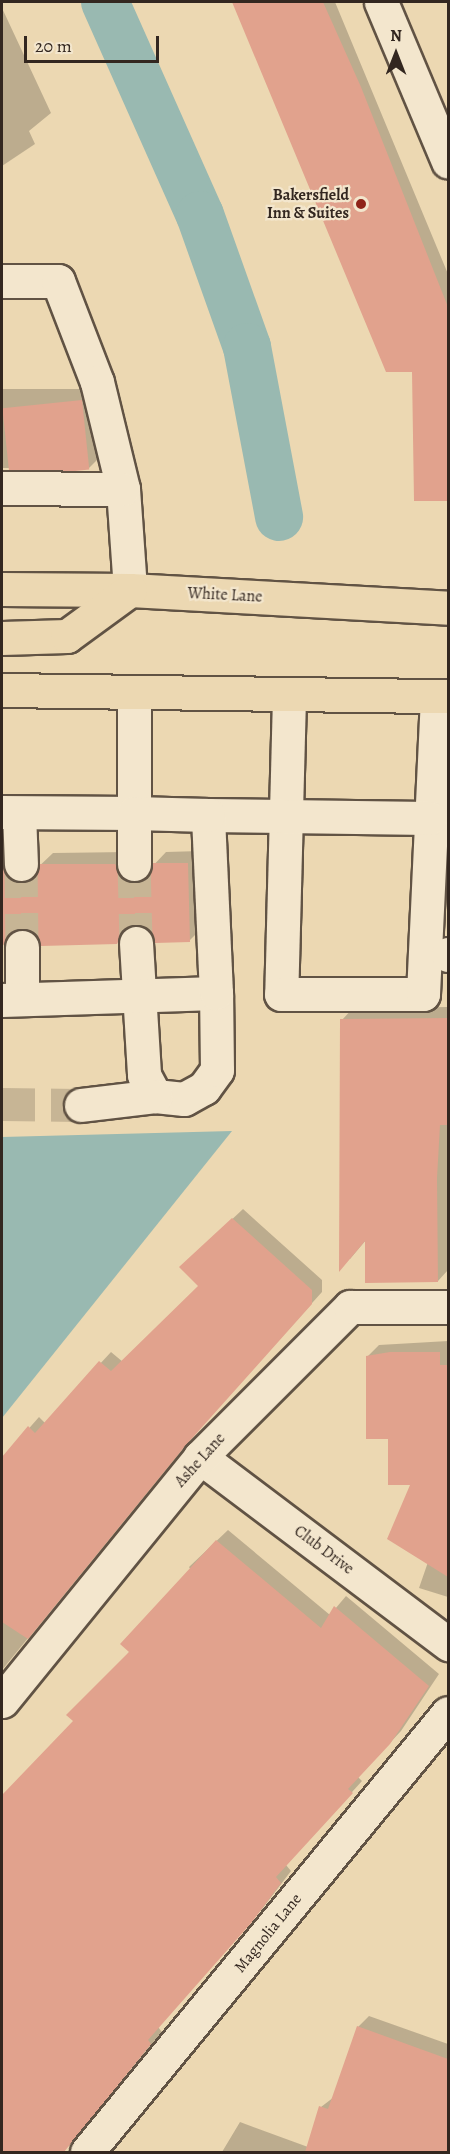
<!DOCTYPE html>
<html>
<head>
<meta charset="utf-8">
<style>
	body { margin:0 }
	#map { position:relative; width:450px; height:2154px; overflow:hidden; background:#ecd8b2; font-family:Alegreya,serif }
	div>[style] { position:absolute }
	.water>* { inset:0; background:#99b9b1 }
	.shadow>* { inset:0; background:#0003 }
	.canal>* { height:48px; margin:-24px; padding:0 24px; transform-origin:24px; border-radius:24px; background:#99b9b1 }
	.building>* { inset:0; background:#e1a28d; transform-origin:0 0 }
	.minor-tunnel>* { height:33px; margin-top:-16.5px; transform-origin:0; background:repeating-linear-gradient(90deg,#c7b595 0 33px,transparent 0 49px) }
	.roads { filter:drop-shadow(2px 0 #615344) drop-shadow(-2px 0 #615344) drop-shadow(0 2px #615344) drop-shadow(0 -2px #615344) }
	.minor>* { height:33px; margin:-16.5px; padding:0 16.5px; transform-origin:16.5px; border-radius:16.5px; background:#f3e6cd }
	.major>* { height:33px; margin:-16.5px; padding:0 16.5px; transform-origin:16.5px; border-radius:16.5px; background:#ecd8b2 }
	.dots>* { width:16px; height:16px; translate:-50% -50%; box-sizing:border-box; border:3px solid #f3e6cd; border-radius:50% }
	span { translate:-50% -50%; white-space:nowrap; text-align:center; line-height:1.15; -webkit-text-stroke:4.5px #f3e6cd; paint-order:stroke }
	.poi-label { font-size:16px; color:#332720; font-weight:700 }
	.right { translate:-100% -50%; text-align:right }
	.street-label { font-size:16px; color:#332720 }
	.frame { position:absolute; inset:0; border:3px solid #332720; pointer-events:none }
	.north { position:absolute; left:366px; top:24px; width:60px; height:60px; -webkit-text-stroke:4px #f3e6cd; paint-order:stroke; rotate:0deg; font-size:16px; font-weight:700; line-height:24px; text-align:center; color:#332720 }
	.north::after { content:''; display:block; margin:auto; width:21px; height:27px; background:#332720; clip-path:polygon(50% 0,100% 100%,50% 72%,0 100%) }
	.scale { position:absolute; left:24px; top:36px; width:135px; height:27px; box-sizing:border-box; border:3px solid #332720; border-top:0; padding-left:8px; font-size:18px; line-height:21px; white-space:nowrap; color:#332720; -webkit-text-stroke:4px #f3e6cd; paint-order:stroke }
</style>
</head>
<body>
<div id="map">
	<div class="water">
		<i style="clip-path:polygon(232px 1131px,2px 1418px,2px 1137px)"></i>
	</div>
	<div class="shadow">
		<i style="clip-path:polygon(233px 2px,335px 2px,448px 274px,448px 500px,416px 500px,414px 370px,387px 370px)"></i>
		<i style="clip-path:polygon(2px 8px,51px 113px,29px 131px,35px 144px,2px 166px)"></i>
		<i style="clip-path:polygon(2px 389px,94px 389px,101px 456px,89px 468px,2px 468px)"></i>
		<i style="clip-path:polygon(200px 851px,201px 929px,189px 941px,136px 923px,117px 942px,21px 927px,2px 946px,2px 853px,14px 853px,34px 871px,53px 853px,127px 852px,148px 871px,166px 852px)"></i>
		<i style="clip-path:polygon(448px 1007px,448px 1270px,438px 1281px,366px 1240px,350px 1259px,342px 1020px,353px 1008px)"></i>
		<i style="clip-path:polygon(243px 1209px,322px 1280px,322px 1292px,195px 1433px,2px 1670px,2px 1473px,7px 1467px,2px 1459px,39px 1417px,45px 1423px,111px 1352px,123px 1362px,200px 1286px,192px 1257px)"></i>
		<i style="clip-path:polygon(448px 1341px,448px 1597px,419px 1588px,428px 1562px,413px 1483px,389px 1438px,367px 1357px,379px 1345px)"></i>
		<i style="clip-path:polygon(228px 1530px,330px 1615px,346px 1596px,439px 1674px,401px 1731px,358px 1777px,362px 1781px,286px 1865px,291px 1871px,262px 1909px,158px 2027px,162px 2032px,61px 2152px,2px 2152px,2px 1797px,75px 1721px,192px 1572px,189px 1567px)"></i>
		<i style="clip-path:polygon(369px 2016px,448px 2044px,446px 2152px,222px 2152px,240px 2122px,308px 2147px,321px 2107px,334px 2097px,358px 2027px)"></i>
	</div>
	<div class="canal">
		<i style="left:105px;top:2px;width:233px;rotate:66deg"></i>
		<i style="left:200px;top:215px;width:140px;rotate:70.4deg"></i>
		<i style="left:247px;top:347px;width:173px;rotate:79.3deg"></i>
	</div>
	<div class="building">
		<i style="clip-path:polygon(232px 2px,323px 2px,361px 87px,448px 307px,448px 501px,414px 501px,412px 372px,386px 372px)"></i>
		<i style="left:82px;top:400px;width:70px;height:80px;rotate:84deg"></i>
		<i style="clip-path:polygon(153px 863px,188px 863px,190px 942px,155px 943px,151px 932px,135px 924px,125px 928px,117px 944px,41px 946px,32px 931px,21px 928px,12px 931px,2px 947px,2px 864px,6px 874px,21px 883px,31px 879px,40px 864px,115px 864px,124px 880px,135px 883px,150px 874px)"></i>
		<i style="clip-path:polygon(448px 1018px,448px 1125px,440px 1125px,437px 1178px,438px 1282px,365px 1283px,365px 1241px,339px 1272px,340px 1019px)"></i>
		<i style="clip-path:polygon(232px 1218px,312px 1290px,312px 1304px,186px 1445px,28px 1639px,2px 1622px,2px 1457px,28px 1426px,35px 1433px,99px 1361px,111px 1371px,198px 1286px,179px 1267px)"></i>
		<i style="clip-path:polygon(390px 1352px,440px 1352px,440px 1365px,448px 1365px,448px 1577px,387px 1539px,410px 1485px,388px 1485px,388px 1439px,366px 1439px,366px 1356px)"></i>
		<i style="clip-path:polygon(216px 1540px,321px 1628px,334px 1606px,429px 1686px,390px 1744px,348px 1789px,353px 1793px,276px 1877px,281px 1883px,252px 1922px,148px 2040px,151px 2044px,64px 2152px,2px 2152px,2px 1795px,73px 1721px,66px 1715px,129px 1652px,120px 1644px)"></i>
		<i style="clip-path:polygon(357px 2026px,448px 2059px,448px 2152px,305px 2152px,319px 2106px,328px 2109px)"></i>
	</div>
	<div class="minor-tunnel">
		<i style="left:21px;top:864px;width:83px;rotate:89.3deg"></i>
		<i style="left:134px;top:864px;width:79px;rotate:88.5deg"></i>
		<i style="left:2px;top:1104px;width:79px;rotate:0.7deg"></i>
	</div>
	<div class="roads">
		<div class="minor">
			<i style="left:381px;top:2px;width:173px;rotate:67.2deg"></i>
			<i style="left:2px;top:281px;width:56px"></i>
			<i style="left:58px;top:281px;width:108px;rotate:68.9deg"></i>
			<i style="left:97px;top:382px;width:110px;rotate:76.3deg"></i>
			<i style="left:123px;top:489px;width:101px;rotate:86deg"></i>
			<i style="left:2px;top:488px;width:121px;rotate:0.5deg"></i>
			<i style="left:289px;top:697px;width:297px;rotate:91.5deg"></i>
			<i style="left:281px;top:994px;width:142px"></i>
			<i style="left:423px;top:994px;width:298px;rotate:-87.3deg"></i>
			<i style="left:2px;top:812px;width:132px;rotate:0.4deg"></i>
			<i style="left:134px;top:813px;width:119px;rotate:-90deg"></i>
			<i style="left:19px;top:813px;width:51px;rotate:87.8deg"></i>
			<i style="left:208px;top:815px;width:222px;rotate:0.8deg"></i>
			<i style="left:136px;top:943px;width:132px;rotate:86.5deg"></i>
			<i style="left:144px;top:1075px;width:24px;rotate:62deg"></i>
			<i style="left:155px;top:1096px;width:29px;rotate:6deg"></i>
			<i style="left:184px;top:1099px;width:23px;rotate:-29deg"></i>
			<i style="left:204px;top:1088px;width:22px;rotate:-54deg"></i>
			<i style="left:217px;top:1070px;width:77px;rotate:-90.7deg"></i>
			<i style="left:22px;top:947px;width:52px;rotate:90deg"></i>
			<i style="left:448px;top:954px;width:1px;rotate:90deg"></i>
			<i style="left:2px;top:1000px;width:214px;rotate:-1.9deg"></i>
			<i style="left:216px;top:993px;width:178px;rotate:-92.6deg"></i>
			<i style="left:208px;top:815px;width:74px;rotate:-178.5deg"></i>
			<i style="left:134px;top:813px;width:51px;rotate:90deg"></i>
			<i style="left:81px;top:1105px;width:75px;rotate:-6.9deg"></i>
			<i style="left:200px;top:1457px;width:311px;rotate:37deg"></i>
			<i style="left:2px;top:1701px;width:314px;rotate:-50.9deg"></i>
			<i style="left:200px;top:1457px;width:212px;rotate:-45deg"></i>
			<i style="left:350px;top:1307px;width:98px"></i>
			<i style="left:87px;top:2152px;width:568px;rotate:-50.57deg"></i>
		</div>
		<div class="major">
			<i style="left:2px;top:589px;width:128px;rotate:0.4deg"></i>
			<i style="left:130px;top:590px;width:319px;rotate:3.2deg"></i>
			<i style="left:2px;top:638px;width:65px;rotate:-1.8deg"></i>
			<i style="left:67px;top:636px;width:78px;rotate:-36.1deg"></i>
			<i style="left:2px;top:690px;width:446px;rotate:0.8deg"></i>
		</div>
	</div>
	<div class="dots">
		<i style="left:361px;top:204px;background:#8f2418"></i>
	</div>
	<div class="poi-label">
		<span class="right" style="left:349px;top:204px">Bakersfield<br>Inn &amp; Suites</span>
	</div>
	<div class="street-label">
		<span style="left:225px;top:595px;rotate:3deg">White Lane</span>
		<span style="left:200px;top:1460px;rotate:-48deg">Ashe Lane</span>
		<span style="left:324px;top:1550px;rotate:37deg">Club Drive</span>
		<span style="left:268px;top:1933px;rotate:-51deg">Magnolia Lane</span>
	</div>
	<div class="frame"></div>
	<div class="north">N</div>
	<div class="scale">20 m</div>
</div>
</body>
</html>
